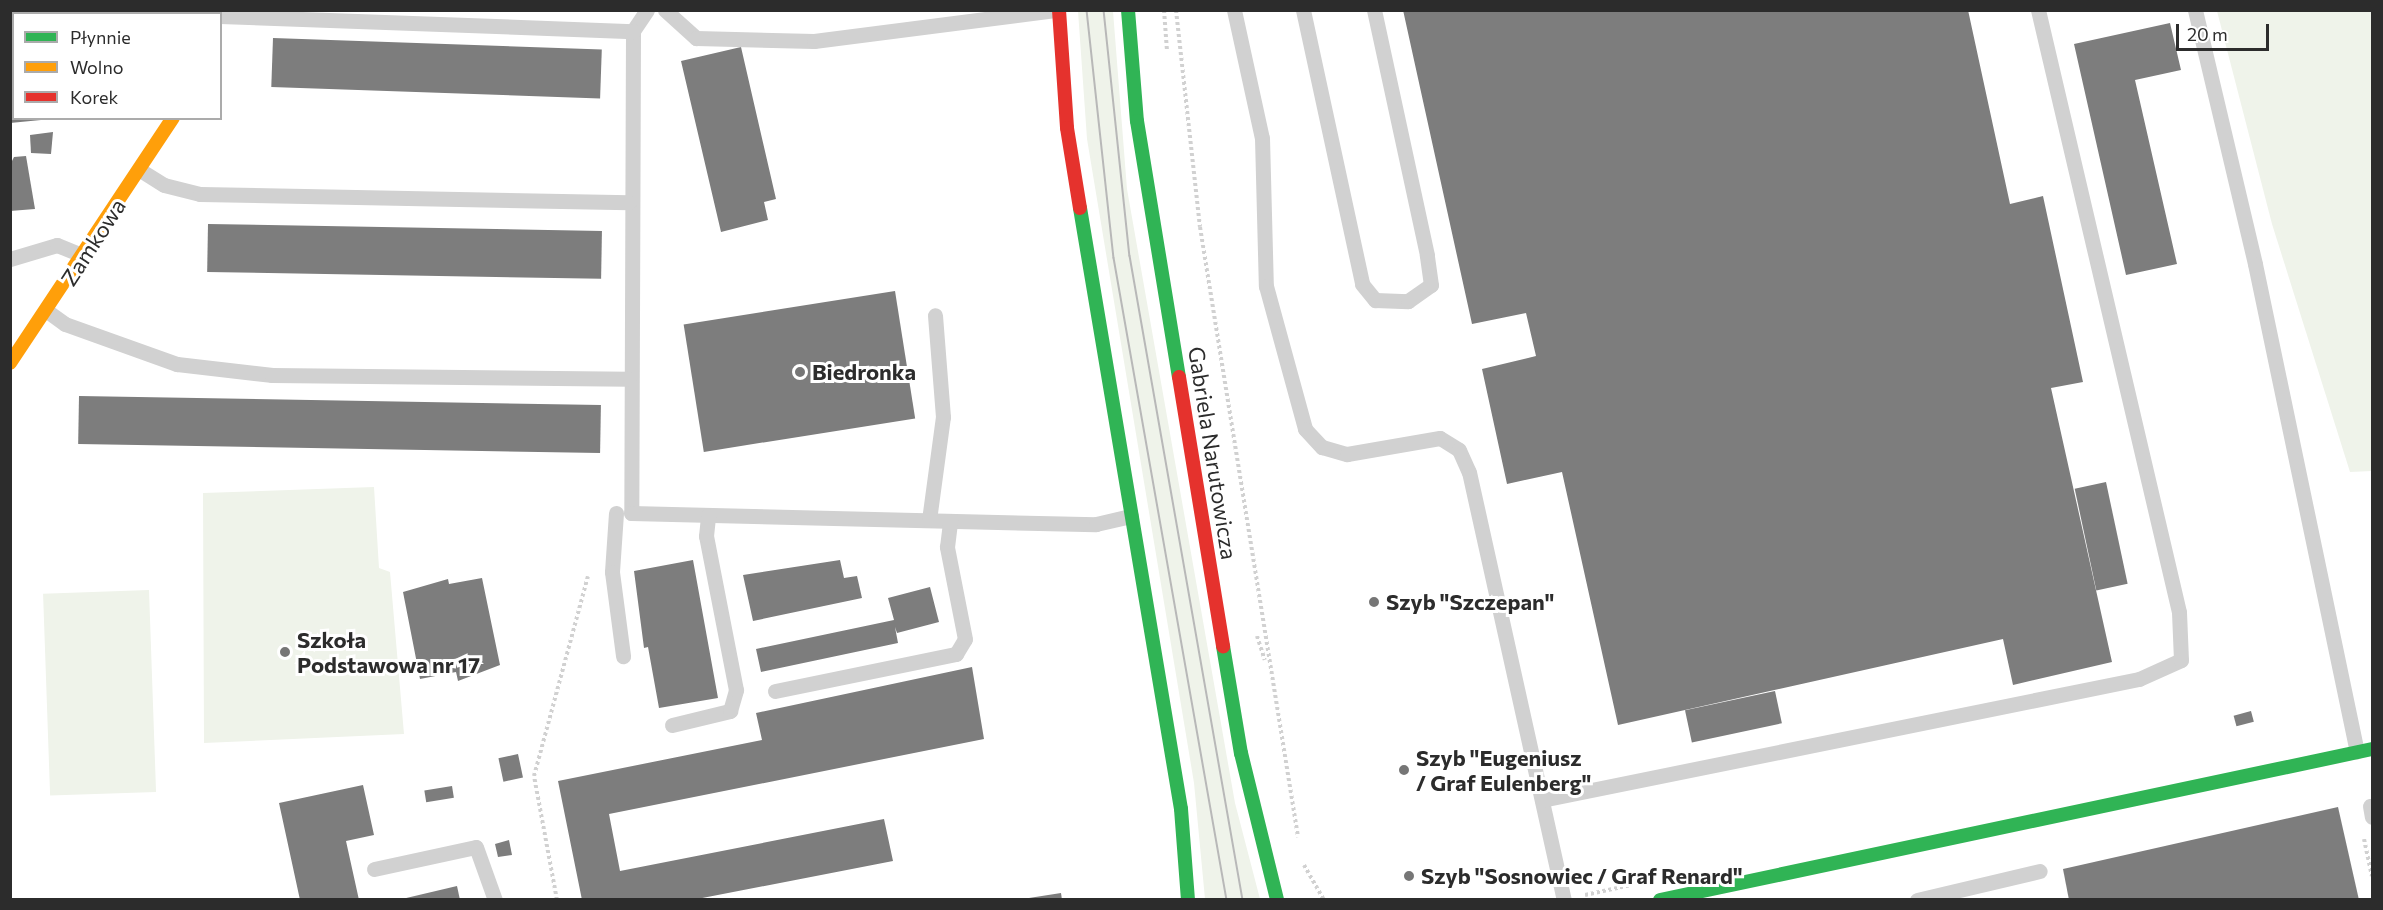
<!DOCTYPE html>
<html>
<head>
<meta charset="utf-8">
<style>
	body { margin:0 }
	#map { position:relative; width:2383px; height:910px; overflow:hidden; background:#fff; font-family:Commissioner,sans-serif }
	div>[style] { position:absolute }
	.green>* { inset:0; background:#eff3ea; transform-origin:0 0 }
	.building>* { inset:0; background:#7d7d7d; transform-origin:0 0 }
	.path>* { height:4px; margin-top:-2px; transform-origin:0; background:repeating-linear-gradient(90deg,#d1d1d1 0 3px,transparent 0 6px) }
	.lane>* { height:15px; margin:-7.5px; padding:0 7.5px; transform-origin:7.5px; border-radius:7.5px; background:#d1d1d1 }
	.street>* { height:28px; margin:-14px; padding:0 14px; transform-origin:14px; border-radius:14px; background:#d1d1d1 }
	.fast>* { height:14px; margin:-7px; padding:0 7px; transform-origin:7px; border-radius:7px; background:#30b455 }
	.slow>* { height:14px; margin:-7px; padding:0 7px; transform-origin:7px; border-radius:7px; background:#ff9f0a }
	.jam>* { height:14px; margin:-7px; padding:0 7px; transform-origin:7px; border-radius:7px; background:#e5322d }
	.tram>* { height:1.5px; margin:-0.75px; padding:0 0.75px; transform-origin:0.75px; border-radius:0.75px; background:#b8b8b8 }
	.dots>* { width:16px; height:16px; translate:-50% -50%; box-sizing:border-box; border:3px solid #fff; border-radius:50% }
	span { translate:-50% -50%; white-space:nowrap; text-align:center; line-height:1.15; -webkit-text-stroke:6px #fff; paint-order:stroke }
	.street-label { font-size:22px; color:#2c2c2c }
	.poi-label { font-size:22px; color:#2c2c2c; font-weight:700 }
	.left { translate:0 -50%; text-align:left }
	.frame { position:absolute; inset:0; border:12px solid #2c2c2c; pointer-events:none }
	.legend { position:absolute; left:12px; top:12px; width:210px; height:108px; box-sizing:border-box; background:#fff; border:2px solid #ababab; margin:0; padding:8px 10px; list-style:none; font-size:18px; color:#2c2c2c }
	.legend li { display:flex; align-items:center; gap:12px; height:30px }
	.legend b { width:30px; border:2px solid #ababab }
	.scale { position:absolute; left:2176px; top:24px; width:93px; height:27px; box-sizing:border-box; border:3px solid #2c2c2c; border-top:0; padding-left:8px; font-size:18px; line-height:21px; white-space:nowrap; color:#2c2c2c; -webkit-text-stroke:4px #fff; paint-order:stroke }
</style>
</head>
<body>
<div id="map">
	<div class="green">
		<i style="clip-path:polygon(1078px 11px,1113px 11px,1127px 189px,1235px 803px,1260px 899px,1205px 899px,1194px 783px,1087px 139px)"></i>
		<i style="clip-path:polygon(2217px 11px,2372px 11px,2372px 471px,2350px 472px,2272px 224px)"></i>
		<i style="clip-path:polygon(374px 487px,379px 568px,390px 572px,404px 734px,204px 743px,203px 493px)"></i>
		<i style="left:149px;top:590px;width:202px;height:106px;rotate:88deg"></i>
	</div>
	<div class="building">
		<i style="clip-path:polygon(10px 10px,83px 10px,14px 14px,14px 118px,41px 120px,10px 123px)"></i>
		<i style="clip-path:polygon(1403px 10px,1968px 10px,2010px 204px,2043px 196px,2083px 382px,2051px 388px,2112px 662px,2013px 685px,2003px 639px,1618px 725px,1562px 472px,1507px 484px,1482px 369px,1536px 356px,1526px 313px,1472px 324px)"></i>
		<i style="clip-path:polygon(2170px 23px,2181px 70px,2135px 80px,2177px 264px,2126px 275px,2074px 44px)"></i>
		<i style="left:273px;top:38px;width:329px;height:49px;rotate:2deg"></i>
		<i style="clip-path:polygon(741px 47px,776px 199px,764px 202px,768px 220px,721px 232px,681px 61px)"></i>
		<i style="clip-path:polygon(53px 132px,51px 154px,31px 153px,30px 135px)"></i>
		<i style="clip-path:polygon(26px 156px,35px 209px,10px 211px,10px 165px,14px 157px)"></i>
		<i style="left:208px;top:224px;width:394px;height:48px;rotate:1deg"></i>
		<i style="left:895px;top:291px;width:129px;height:214px;rotate:81deg"></i>
		<i style="left:79px;top:396px;width:522px;height:48px;rotate:1deg"></i>
		<i style="left:2106px;top:482px;width:104px;height:32px;rotate:78deg"></i>
		<i style="clip-path:polygon(693px 560px,718px 698px,659px 708px,648px 647px,644px 648px,634px 571px)"></i>
		<i style="clip-path:polygon(840px 560px,844px 578px,857px 576px,862px 598px,753px 621px,743px 575px)"></i>
		<i style="clip-path:polygon(482px 578px,500px 665px,458px 681px,456px 672px,420px 679px,403px 592px,448px 579px,449px 584px)"></i>
		<i style="clip-path:polygon(930px 587px,939px 622px,897px 633px,895px 627px,898px 643px,761px 672px,756px 649px,894px 620px,888px 598px)"></i>
		<i style="clip-path:polygon(972px 667px,984px 739px,609px 814px,620px 871px,884px 819px,893px 861px,692px 900px,582px 900px,558px 781px,762px 740px,756px 713px)"></i>
		<i style="left:1775px;top:691px;width:33px;height:92px;rotate:78deg"></i>
		<i style="left:2251px;top:711px;width:11px;height:18px;rotate:75deg"></i>
		<i style="left:518px;top:754px;width:24px;height:20px;rotate:78deg"></i>
		<i style="clip-path:polygon(363px 785px,374px 835px,346px 841px,359px 900px,300px 900px,279px 803px)"></i>
		<i style="left:452px;top:786px;width:12px;height:28px;rotate:81deg"></i>
		<i style="clip-path:polygon(2338px 807px,2359px 900px,2069px 900px,2063px 869px)"></i>
		<i style="clip-path:polygon(509px 840px,512px 855px,498px 857px,495px 844px)"></i>
		<i style="clip-path:polygon(457px 886px,460px 900px,402px 900px,402px 899px)"></i>
		<i style="clip-path:polygon(1061px 893px,1062px 900px,1029px 900px,1029px 898px)"></i>
	</div>
	<div class="path">
		<i style="left:1164px;top:10px;width:41px;rotate:85.8deg"></i>
		<i style="left:1176px;top:10px;width:218px;rotate:83.7deg"></i>
		<i style="left:1200px;top:227px;width:618px;rotate:80.87deg"></i>
		<i style="left:1257px;top:636px;width:25px;rotate:72deg"></i>
		<i style="left:2364px;top:839px;width:38px;rotate:78deg"></i>
		<i style="left:1304px;top:865px;width:40px;rotate:60.3deg"></i>
		<i style="left:1585px;top:895px;width:47px;rotate:-12.3deg"></i>
		<i style="left:557px;top:900px;width:126px;rotate:-100.5deg"></i>
		<i style="left:534px;top:776px;width:207px;rotate:-74.9deg"></i>
	</div>
	<div class="lane">
		<i style="left:647px;top:10px;width:25px;rotate:124deg"></i>
		<i style="left:633px;top:31px;width:482px;rotate:90.2deg"></i>
		<i style="left:631px;top:513px;width:465px;rotate:1.4deg"></i>
		<i style="left:1096px;top:524px;width:36px;rotate:-13deg"></i>
		<i style="left:665px;top:10px;width:42px;rotate:42.1deg"></i>
		<i style="left:696px;top:38px;width:118px;rotate:1.5deg"></i>
		<i style="left:814px;top:41px;width:245px;rotate:-7.3deg"></i>
		<i style="left:1234px;top:10px;width:131px;rotate:77.7deg"></i>
		<i style="left:1262px;top:138px;width:148px;rotate:88.5deg"></i>
		<i style="left:1266px;top:286px;width:148px;rotate:74.7deg"></i>
		<i style="left:1305px;top:429px;width:25px;rotate:47deg"></i>
		<i style="left:1322px;top:447px;width:26px;rotate:16deg"></i>
		<i style="left:1347px;top:454px;width:94px;rotate:-9.8deg"></i>
		<i style="left:1440px;top:438px;width:22px;rotate:32deg"></i>
		<i style="left:1459px;top:450px;width:24px;rotate:66deg"></i>
		<i style="left:1469px;top:472px;width:438px;rotate:77.5deg"></i>
		<i style="left:1303px;top:10px;width:280px;rotate:77.8deg"></i>
		<i style="left:1362px;top:284px;width:21px;rotate:51deg"></i>
		<i style="left:1375px;top:300px;width:33px;rotate:2deg"></i>
		<i style="left:1408px;top:301px;width:28px;rotate:-35deg"></i>
		<i style="left:1431px;top:285px;width:30px;rotate:-98deg"></i>
		<i style="left:1427px;top:255px;width:251px;rotate:-102.2deg"></i>
		<i style="left:2195px;top:10px;width:261px;rotate:76.7deg"></i>
		<i style="left:2255px;top:264px;width:498px;rotate:78.2deg"></i>
		<i style="left:220px;top:16px;width:413px;rotate:2.1deg"></i>
		<i style="left:140px;top:170px;width:28px;rotate:32deg"></i>
		<i style="left:164px;top:185px;width:37px;rotate:14deg"></i>
		<i style="left:200px;top:194px;width:429px;rotate:1.1deg"></i>
		<i style="left:10px;top:259px;width:49px;rotate:-16.6deg"></i>
		<i style="left:57px;top:245px;width:29px;rotate:22deg"></i>
		<i style="left:47px;top:311px;width:22px;rotate:36deg"></i>
		<i style="left:65px;top:324px;width:119px;rotate:19.7deg"></i>
		<i style="left:177px;top:364px;width:96px;rotate:6.6deg"></i>
		<i style="left:272px;top:375px;width:357px;rotate:0.6deg"></i>
		<i style="left:616px;top:513px;width:59px;rotate:93.9deg"></i>
		<i style="left:612px;top:572px;width:85px;rotate:82.5deg"></i>
		<i style="left:929px;top:520px;width:104px;rotate:-82.3deg"></i>
		<i style="left:943px;top:417px;width:102px;rotate:-94.5deg"></i>
		<i style="left:775px;top:691px;width:185px;rotate:-11.6deg"></i>
		<i style="left:956px;top:654px;width:17px;rotate:-59deg"></i>
		<i style="left:965px;top:639px;width:94px;rotate:-101.1deg"></i>
		<i style="left:947px;top:547px;width:26px;rotate:-83deg"></i>
		<i style="left:672px;top:725px;width:60px;rotate:-13.6deg"></i>
		<i style="left:730px;top:711px;width:22px;rotate:-74deg"></i>
		<i style="left:736px;top:690px;width:157px;rotate:-101deg"></i>
		<i style="left:706px;top:536px;width:20px;rotate:-84deg"></i>
		<i style="left:1542px;top:800px;width:609px;rotate:-11.46deg"></i>
		<i style="left:2139px;top:679px;width:46px;rotate:-24.3deg"></i>
		<i style="left:2181px;top:660px;width:48px;rotate:-92.4deg"></i>
		<i style="left:2179px;top:612px;width:618px;rotate:-103.18deg"></i>
		<i style="left:2370px;top:806px;width:11px;rotate:80deg"></i>
		<i style="left:374px;top:869px;width:104px;rotate:-12.2deg"></i>
		<i style="left:476px;top:847px;width:56px;rotate:70.3deg"></i>
		<i style="left:1917px;top:900px;width:126px;rotate:-13.3deg"></i>
	</div>
	<div class="street">
		<i style="left:207px;top:10px;width:4px;rotate:90deg"></i>
	</div>
	<div class="fast">
		<i style="left:1128px;top:10px;width:111px;rotate:85.4deg"></i>
		<i style="left:1137px;top:121px;width:259px;rotate:80.7deg"></i>
		<i style="left:1080px;top:208px;width:609px;rotate:80.46deg"></i>
		<i style="left:1181px;top:809px;width:91px;rotate:85.6deg"></i>
		<i style="left:1223px;top:646px;width:109px;rotate:80.5deg"></i>
		<i style="left:1241px;top:753px;width:151px;rotate:76.2deg"></i>
		<i style="left:1660px;top:900px;width:728px;rotate:-11.97deg"></i>
	</div>
	<div class="slow">
		<i style="left:10px;top:363px;width:294px;rotate:-56.4deg"></i>
	</div>
	<div class="jam">
		<i style="left:1059px;top:10px;width:118px;rotate:86.1deg"></i>
		<i style="left:1067px;top:128px;width:81px;rotate:80.8deg"></i>
		<i style="left:1179px;top:377px;width:273px;rotate:80.7deg"></i>
	</div>
	<div class="tram">
		<i style="left:1087px;top:10px;width:249px;rotate:83.8deg"></i>
		<i style="left:1114px;top:258px;width:652px;rotate:80.02deg"></i>
		<i style="left:1104px;top:10px;width:247px;rotate:84deg"></i>
		<i style="left:1130px;top:256px;width:654px;rotate:80.05deg"></i>
	</div>
	<div class="dots">
		<i style="left:800px;top:372px;background:#767676"></i>
		<i style="left:1374px;top:602px;background:#767676"></i>
		<i style="left:285px;top:652px;background:#767676"></i>
		<i style="left:1404px;top:770px;background:#767676"></i>
		<i style="left:1409px;top:876px;background:#767676"></i>
	</div>
	<div class="street-label">
		<span style="left:93px;top:242px;rotate:-57deg">Zamkowa</span>
		<span style="left:1213px;top:453px;rotate:81deg">Gabriela Narutowicza</span>
	</div>
	<div class="poi-label">
		<span class="left" style="left:812px;top:372px">Biedronka</span>
		<span class="left" style="left:1386px;top:602px">Szyb "Szczepan"</span>
		<span class="left" style="left:297px;top:652px">Szkoła<br>Podstawowa nr 17</span>
		<span class="left" style="left:1416px;top:770px">Szyb "Eugeniusz<br>/ Graf Eulenberg"</span>
		<span class="left" style="left:1421px;top:876px">Szyb "Sosnowiec / Graf Renard"</span>
	</div>
	<div class="frame"></div>
	<ul class="legend">
	<li><b style="height:8px;background:#30b455"></b>Płynnie</li>
	<li><b style="height:8px;background:#ff9f0a"></b>Wolno</li>
	<li><b style="height:8px;background:#e5322d"></b>Korek</li>
	</ul>
	<div class="scale">20 m</div>
</div>
</body>
</html>
